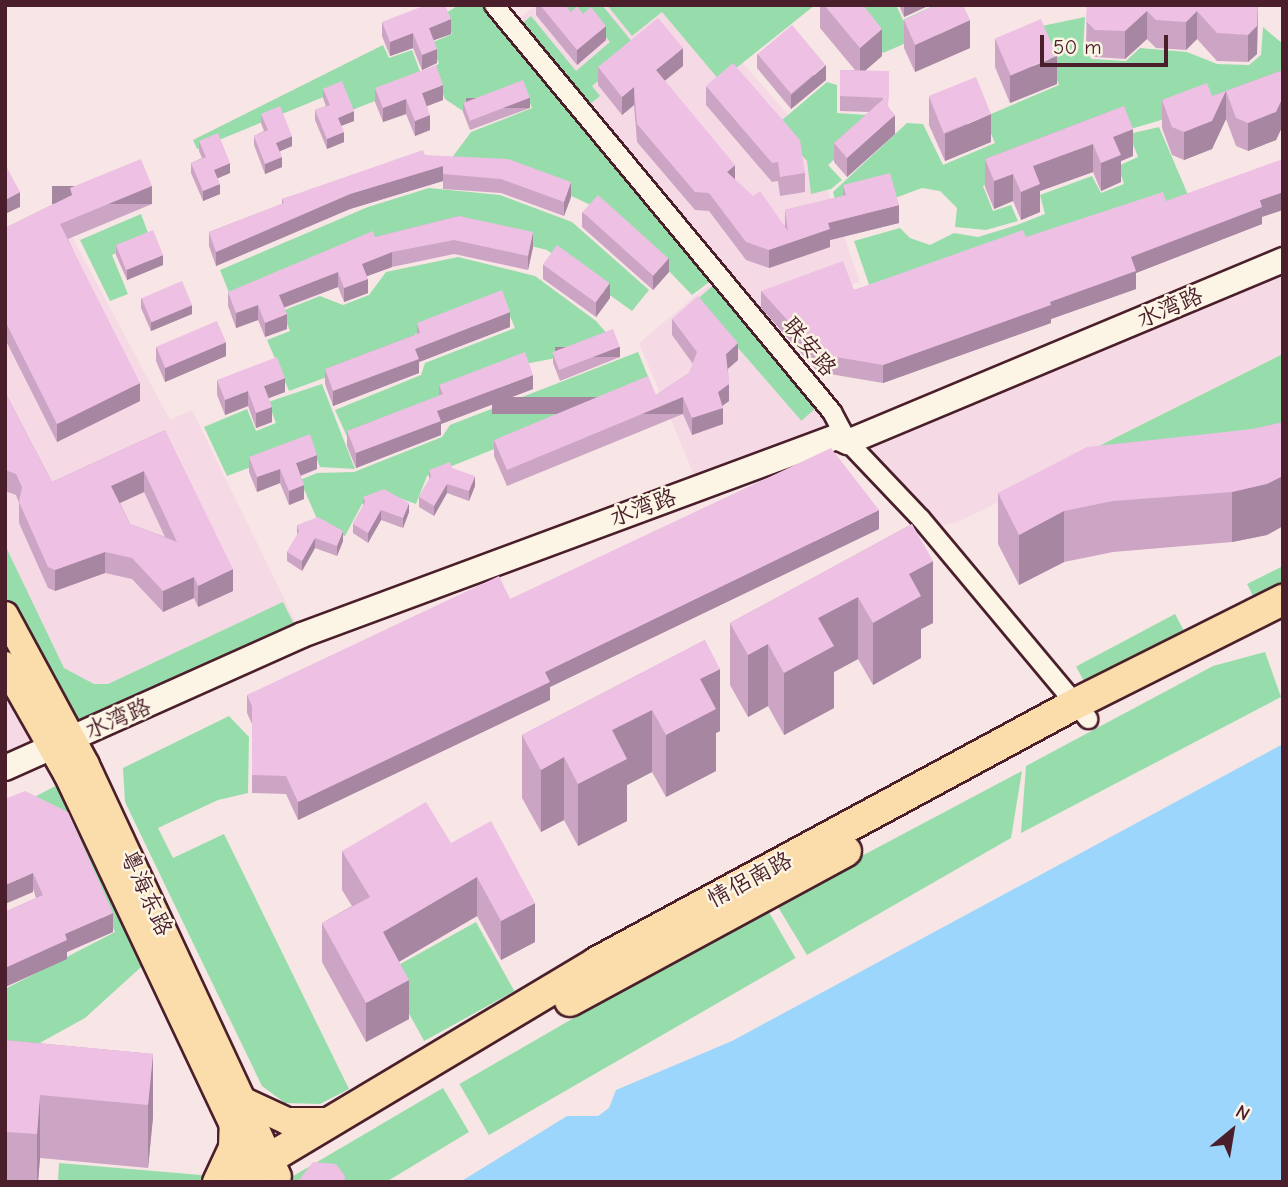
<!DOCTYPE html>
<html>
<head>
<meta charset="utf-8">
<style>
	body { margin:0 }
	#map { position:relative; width:1288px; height:1187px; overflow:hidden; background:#f8e5e5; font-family:"Comic Neue","LXGW WenKai TC",sans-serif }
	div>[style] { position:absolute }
	.built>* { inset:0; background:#f5dae5 }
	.green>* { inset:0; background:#97ddab; transform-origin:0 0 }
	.water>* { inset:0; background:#9cd6fc }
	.roads { filter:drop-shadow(2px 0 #4a1f2b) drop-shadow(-2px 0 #4a1f2b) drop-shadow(0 2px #4a1f2b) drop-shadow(0 -2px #4a1f2b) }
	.street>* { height:18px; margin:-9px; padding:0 9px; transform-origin:9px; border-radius:9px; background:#fcf5e5 }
	.secondary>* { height:24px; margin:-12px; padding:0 12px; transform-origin:12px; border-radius:12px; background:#fcf5e5 }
	.primary>* { height:26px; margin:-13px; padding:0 13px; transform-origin:13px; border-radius:13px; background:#faddab }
	.highway>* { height:30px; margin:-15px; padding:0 15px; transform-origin:15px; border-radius:15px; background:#faddab }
	.wall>* { inset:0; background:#cca5c4 }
	.shaded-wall>* { inset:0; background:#a686a0; transform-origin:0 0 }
	.building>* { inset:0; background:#edc0e4; transform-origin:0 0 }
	span { translate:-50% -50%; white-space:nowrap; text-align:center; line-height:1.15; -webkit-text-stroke:5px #fcf5e5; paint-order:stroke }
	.street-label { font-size:23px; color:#4a1f2b }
	.frame { position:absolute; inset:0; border:7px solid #4a1f2b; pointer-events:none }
	.north { position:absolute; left:1197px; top:1096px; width:70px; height:70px; -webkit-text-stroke:5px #fcf5e5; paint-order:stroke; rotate:30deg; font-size:19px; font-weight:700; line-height:28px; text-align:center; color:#4a1f2b }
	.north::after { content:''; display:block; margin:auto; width:24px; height:32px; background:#4a1f2b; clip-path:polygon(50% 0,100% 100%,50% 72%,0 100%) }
	.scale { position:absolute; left:1040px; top:35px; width:128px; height:32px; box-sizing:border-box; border:4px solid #4a1f2b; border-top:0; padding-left:9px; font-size:21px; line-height:24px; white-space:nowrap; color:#4a1f2b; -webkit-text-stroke:5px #fcf5e5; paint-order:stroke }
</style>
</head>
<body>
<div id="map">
	<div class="built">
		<i style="clip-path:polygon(536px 5px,607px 5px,632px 36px,662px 12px,720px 81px,743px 63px,824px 157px,818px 163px,860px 282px,753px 317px,848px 432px,699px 487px,639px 343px,718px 277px,511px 26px)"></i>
		<i style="clip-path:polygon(56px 207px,170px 420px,192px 410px,302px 635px,105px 727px,5px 615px,5px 233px)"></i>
		<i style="clip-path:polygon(1283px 258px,1283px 428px,1101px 452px,958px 522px,936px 527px,849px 432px)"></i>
		<i style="clip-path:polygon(5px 667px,50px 747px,5px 768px)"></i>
	</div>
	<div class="green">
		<i style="clip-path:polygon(459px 5px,491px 5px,716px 277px,692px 295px,637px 238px,599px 209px,542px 182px,445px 167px,471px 132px,532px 108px,524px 88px,463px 111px,445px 99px,432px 67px,439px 64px,431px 43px,452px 34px,444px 14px)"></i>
		<i style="clip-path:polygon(560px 5px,602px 5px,638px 49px,592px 86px,600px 96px,585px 108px,518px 27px,531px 16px,576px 71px,610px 42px,591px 18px,572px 19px)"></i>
		<i style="clip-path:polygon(607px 5px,815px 5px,720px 81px,662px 12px,632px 36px)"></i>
		<i style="clip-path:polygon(855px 5px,896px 5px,903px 20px,935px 5px,959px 5px,959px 20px,883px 53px,849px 11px)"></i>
		<i style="clip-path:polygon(1085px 17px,1083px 50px,1092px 59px,1126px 61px,1140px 48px,1187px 52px,1217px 64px,1249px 65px,1261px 55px,1263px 27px,1283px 44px,1283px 96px,1206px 107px,1127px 130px,983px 186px,993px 211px,1011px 205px,1018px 221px,986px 230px,955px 227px,957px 208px,940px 191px,922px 188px,895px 198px,836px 203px,833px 192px,907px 123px,923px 124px,943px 165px,995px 143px,984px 117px,1059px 85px,1037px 27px)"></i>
		<i style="clip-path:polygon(383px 45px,389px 58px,412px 50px,424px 82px,352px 110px,343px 89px,197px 149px,193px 140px)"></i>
		<i style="clip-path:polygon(827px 82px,837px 85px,837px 113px,883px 116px,828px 165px,842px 180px,831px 189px,811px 194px,807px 161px,775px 126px)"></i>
		<i style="clip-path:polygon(1159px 127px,1192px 204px,873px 296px,854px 241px,900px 228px,910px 238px,930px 245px,954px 233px,978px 237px,1017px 225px,1045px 214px,1040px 195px,1092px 176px,1101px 193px,1124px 184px,1118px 166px,1138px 157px,1129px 134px)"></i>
		<i style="clip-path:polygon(429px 188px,500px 195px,572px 222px,649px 290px,632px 311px,547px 250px,459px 228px,232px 300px,220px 270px,368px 207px)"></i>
		<i style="clip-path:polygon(141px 214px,150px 238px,112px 255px,128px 294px,110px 301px,80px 240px)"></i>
		<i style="clip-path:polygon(458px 257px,535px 276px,596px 321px,610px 337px,551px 359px,525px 364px,349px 441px,335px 410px,421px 375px,425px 363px,515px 328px,504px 302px,415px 334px,408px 347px,289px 391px,267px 340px,290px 331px,282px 311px,320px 296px,343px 305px,369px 295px,386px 272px)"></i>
		<i style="left:716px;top:283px;width:160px;height:26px;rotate:49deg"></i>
		<i style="clip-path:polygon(638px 352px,652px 386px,427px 476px,416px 504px,388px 494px,362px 504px,345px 536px,321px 528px,300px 480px,317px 473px,354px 472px,442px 437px,450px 425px)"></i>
		<i style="clip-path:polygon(1283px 354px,1283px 425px,1091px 450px)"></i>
		<i style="clip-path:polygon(322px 384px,355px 469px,320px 467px,311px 445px,227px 476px,204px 427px,247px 409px,256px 431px,276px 423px,268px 402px)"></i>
		<i style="clip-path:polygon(5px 545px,64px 668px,94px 684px,108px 684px,283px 602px,299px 634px,74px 733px,5px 607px)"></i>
		<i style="clip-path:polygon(1283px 566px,1283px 593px,1258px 606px,1247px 584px)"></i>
		<i style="left:1175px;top:614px;width:30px;height:112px;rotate:62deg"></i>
		<i style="clip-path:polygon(1265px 652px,1281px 697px,1021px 833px,1026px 766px,1213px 666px)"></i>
		<i style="clip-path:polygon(229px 716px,249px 737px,248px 793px,218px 800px,158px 828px,173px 858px,224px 834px,349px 1089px,320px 1104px,285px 1103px,262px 1086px,125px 802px,123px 768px)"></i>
		<i style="clip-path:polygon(1022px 771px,1011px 838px,807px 955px,775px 902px)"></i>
		<i style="clip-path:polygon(67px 780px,151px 958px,85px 1018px,5px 1062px,5px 989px,115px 932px,69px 829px,19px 805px)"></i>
		<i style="left:766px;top:907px;width:59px;height:354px;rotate:60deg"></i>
		<i style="left:476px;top:922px;width:79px;height:103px;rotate:61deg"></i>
		<i style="clip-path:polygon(443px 1088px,469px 1132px,386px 1182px,283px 1182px)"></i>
		<i style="clip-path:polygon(59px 1163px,213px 1176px,209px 1182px,58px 1182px)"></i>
	</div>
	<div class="water">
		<i style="clip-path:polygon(1283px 744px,1283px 1182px,460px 1182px,567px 1116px,598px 1116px,609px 1108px,616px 1090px,732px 1041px)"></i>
	</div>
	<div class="roads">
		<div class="street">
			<i style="left:494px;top:5px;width:529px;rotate:50.29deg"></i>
			<i style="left:832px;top:412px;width:34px;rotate:62deg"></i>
			<i style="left:848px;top:442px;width:106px;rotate:46.5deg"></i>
			<i style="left:921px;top:519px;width:261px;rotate:50.1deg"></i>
		</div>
		<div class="secondary">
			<i style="left:5px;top:768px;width:325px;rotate:-24.1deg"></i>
			<i style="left:302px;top:635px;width:570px;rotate:-20.34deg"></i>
			<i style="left:836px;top:437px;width:13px;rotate:23deg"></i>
			<i style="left:848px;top:442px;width:472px;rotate:-22.7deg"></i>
		</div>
		<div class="primary">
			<i style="left:5px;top:615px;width:170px;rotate:61.6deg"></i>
			<i style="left:86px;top:765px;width:454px;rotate:65deg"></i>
			<i style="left:5px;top:665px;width:125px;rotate:60.4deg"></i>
			<i style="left:67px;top:774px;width:451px;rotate:64.7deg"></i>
			<i style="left:244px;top:1101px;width:47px;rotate:24.9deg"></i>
			<i style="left:287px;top:1121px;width:46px"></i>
			<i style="left:216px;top:1182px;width:38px;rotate:-65deg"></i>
			<i style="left:232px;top:1147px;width:23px;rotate:-88deg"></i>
		</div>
		<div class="highway">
			<i style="left:570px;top:1001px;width:314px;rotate:-28.5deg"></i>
			<i style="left:230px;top:1182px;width:428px;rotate:-30.9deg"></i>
			<i style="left:597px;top:962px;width:543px;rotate:-28.36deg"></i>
			<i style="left:1075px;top:704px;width:233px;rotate:-26.6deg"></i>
		</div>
	</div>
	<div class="wall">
		<i style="clip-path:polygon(536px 5px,565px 5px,571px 12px,606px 40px,577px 65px,536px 15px)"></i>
		<i style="clip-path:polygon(820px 5px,863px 5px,882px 56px,866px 70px,889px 108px,895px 134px,847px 177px,834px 162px,834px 143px,869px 112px,840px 111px,840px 70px,855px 70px,820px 28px)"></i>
		<i style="clip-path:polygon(899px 5px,930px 5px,904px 17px)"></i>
		<i style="clip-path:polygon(1087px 5px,1258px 5px,1257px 54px,1248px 62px,1217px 61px,1197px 39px,1186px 50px,1156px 48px,1147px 39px,1125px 59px,1095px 57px,1086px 48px)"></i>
		<i style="clip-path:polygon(904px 20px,970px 48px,915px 72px,904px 48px)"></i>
		<i style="clip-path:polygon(382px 22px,451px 34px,434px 40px,437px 63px,422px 70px,413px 48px,390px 56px,382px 36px)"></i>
		<i style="clip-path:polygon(995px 39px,1057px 84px,1010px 103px,995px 67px)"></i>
		<i style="clip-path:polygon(757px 54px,826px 80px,791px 109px,757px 68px)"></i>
		<i style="clip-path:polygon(683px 66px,664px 80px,735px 180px,785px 226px,785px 210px,843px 196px,843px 185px,899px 223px,830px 240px,830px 247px,769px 268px,746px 260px,709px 211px,695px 210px,637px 142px,634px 105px,622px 115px,598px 85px,598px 67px)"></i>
		<i style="clip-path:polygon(1283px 70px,1283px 125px,1276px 140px,1248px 151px,1236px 146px,1226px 119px,1212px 149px,1184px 160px,1172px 155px,1162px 128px,1162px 100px,1212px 96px)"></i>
		<i style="clip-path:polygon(706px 86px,805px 173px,805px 192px,780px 196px,778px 181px,772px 182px,706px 105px)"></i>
		<i style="clip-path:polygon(375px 88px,443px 100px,427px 106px,430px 130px,415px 136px,406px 114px,383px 122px,375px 102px)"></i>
		<i style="clip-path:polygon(323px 89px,354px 121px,341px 126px,344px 142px,327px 149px,315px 120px,315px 110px,326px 106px,323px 98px)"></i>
		<i style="clip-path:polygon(929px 97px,991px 142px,945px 161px,929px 125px)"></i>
		<i style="clip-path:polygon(463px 102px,530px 108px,470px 130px,463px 112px)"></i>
		<i style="clip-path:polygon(1124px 106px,1133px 156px,1121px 161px,1121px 182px,1101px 191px,1093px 172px,1040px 191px,1040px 212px,1021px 220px,1013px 201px,994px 209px,985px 187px,985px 159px)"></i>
		<i style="clip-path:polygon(261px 114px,292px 146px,280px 151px,282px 167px,265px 174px,254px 145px,254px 136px,264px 131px,261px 123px)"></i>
		<i style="clip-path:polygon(199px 141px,230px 173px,217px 178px,220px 194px,203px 201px,191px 173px,191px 163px,202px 158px,199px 151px)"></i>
		<i style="clip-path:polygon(425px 155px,571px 197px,564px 216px,501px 193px,443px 189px,443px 181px,350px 209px,216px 266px,209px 246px,209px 232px,282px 204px,282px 199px)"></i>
		<i style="clip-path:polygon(70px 188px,152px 204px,68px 239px,140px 401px,57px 442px,5px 339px,5px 228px,70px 196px)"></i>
		<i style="clip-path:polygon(1166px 201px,1262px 217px,1262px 224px,1136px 273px,1136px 289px,1051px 319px,1051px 323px,883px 383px,818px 372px,761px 308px,761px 291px,854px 290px,1026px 237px)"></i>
		<i style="clip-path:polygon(582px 212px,669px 272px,653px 290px,582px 227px)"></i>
		<i style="clip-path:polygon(459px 216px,533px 247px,528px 270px,454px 254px,392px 267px,367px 276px,368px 293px,344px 302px,338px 287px,284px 308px,287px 329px,265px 337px,258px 320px,236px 328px,228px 306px,228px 292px,375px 237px)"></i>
		<i style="clip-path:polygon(116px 245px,163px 265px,127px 280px,116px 255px)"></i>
		<i style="clip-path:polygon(543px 264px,610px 298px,596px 317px,543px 279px)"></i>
		<i style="clip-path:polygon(141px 298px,192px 314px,151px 331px,141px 308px)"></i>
		<i style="clip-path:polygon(672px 319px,738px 360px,728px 369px,729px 401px,722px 406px,723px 424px,692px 435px,683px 414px,507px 486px,494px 456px,494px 440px,656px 395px,689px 373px,693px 364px,672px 335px)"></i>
		<i style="clip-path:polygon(417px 323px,510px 327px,419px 362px,419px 373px,333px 406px,325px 384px,325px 369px,417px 334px)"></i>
		<i style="clip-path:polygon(156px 347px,226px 356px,165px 382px,156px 361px)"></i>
		<i style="clip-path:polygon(553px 354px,620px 357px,560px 381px,553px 363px)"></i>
		<i style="clip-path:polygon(217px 380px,285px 392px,269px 398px,272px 422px,256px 428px,248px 406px,225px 415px,217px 395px)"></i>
		<i style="clip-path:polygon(439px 385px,533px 389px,441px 424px,441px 435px,356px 468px,347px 446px,347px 431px,439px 396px)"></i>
		<i style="clip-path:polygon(evenodd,5px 392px,52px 482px,165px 430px,233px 591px,198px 607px,194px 598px,163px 612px,132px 579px,105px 573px,55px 591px,48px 588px,19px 523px,19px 503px,16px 495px,5px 491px,5px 392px,144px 492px,165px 537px,130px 524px,120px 503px,144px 492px)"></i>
		<i style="clip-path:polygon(1283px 422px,1283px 526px,1267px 535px,1232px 542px,1113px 552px,1064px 562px,1019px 585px,998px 544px,998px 493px)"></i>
		<i style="clip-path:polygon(249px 457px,317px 469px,301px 476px,304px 499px,289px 505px,280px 483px,257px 492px,249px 472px)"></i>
		<i style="clip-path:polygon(452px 468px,475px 486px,469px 501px,447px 493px,434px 516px,419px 507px,419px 497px,429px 480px,429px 470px)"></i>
		<i style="clip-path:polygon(363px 497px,409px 512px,403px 528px,381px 520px,368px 543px,353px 533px,353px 524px,363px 506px)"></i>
		<i style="clip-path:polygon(912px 524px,933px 623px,921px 629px,921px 658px,873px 685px,858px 659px,834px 672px,834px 708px,784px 735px,768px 706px,748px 717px,730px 685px,730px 623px)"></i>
		<i style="clip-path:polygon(297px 525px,343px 541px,337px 556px,315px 548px,302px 571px,287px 561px,287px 552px,297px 535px)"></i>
		<i style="clip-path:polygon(879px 529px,550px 687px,550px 700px,298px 820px,286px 794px,252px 793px,252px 724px,247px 713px,247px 695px,510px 599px)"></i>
		<i style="clip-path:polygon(705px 640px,720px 731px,716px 733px,716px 771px,666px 797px,652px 772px,627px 785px,627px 821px,578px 846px,564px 820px,541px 832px,522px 798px,522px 735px)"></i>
		<i style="clip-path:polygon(5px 799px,113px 932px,67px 952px,67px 959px,5px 987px,5px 912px,36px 898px)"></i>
		<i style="clip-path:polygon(451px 843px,535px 942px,501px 960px,477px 916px,399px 962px,409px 1019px,366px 1042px,322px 962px,322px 923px,352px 906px,342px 890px,342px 851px)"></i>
		<i style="clip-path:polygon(5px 1040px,153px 1054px,153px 1117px,148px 1168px,40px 1158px,38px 1182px,5px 1182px)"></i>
	</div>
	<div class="shaded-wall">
		<i style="clip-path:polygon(904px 5px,930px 5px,904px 17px)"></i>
		<i style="clip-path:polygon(1258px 5px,1257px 54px,1248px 62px,1248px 35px)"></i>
		<i style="clip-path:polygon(1147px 11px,1147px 39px,1125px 59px,1125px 31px)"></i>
		<i style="clip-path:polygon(1197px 11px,1197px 39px,1186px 50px,1186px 22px)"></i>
		<i style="clip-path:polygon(451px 19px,451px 34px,429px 42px,429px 28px)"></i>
		<i style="clip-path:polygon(970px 20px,970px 48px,915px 72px,915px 45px)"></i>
		<i style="clip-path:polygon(606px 26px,606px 40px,577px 65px,577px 50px)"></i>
		<i style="clip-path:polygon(882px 29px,882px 56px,860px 75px,860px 48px)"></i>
		<i style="clip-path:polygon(413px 33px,413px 48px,390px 56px,390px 42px)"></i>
		<i style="clip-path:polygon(683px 48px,683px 66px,656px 88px,656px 70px)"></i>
		<i style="clip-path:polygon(437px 49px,437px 63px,422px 70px,422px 55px)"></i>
		<i style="clip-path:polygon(1057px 56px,1057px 84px,1010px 103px,1010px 76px)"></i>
		<i style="clip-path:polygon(826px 65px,826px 80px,791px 109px,791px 95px)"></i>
		<i style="clip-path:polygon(443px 85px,443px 100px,422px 108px,422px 93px)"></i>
		<i style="clip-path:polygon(634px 87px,634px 105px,622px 115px,622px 97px)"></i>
		<i style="clip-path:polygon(1226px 91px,1226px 119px,1212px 149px,1184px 160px,1184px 132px)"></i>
		<i style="clip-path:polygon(1283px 97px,1283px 125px,1276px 140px,1248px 151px,1248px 123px)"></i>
		<i style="left:530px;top:98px;width:10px;height:64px;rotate:90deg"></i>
		<i style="clip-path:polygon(406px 99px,406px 114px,383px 122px,383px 108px)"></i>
		<i style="clip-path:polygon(354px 111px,354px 121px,338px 127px,338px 118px)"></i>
		<i style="clip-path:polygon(991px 114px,991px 142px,945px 161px,945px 134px)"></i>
		<i style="clip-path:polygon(430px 115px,430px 130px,415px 136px,415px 121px)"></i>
		<i style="clip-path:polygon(895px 115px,895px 134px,847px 177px,847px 158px)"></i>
		<i style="clip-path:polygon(1133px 129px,1133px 156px,1121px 161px,1121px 182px,1101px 191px,1101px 163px,1113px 137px)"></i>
		<i style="clip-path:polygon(344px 132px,344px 142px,327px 149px,327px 139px)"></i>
		<i style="clip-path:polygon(292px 136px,292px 146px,276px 153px,276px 143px)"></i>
		<i style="clip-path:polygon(1093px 144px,1093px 172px,1040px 191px,1040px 212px,1021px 220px,1021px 192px,1033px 166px)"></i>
		<i style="clip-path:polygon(282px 157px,282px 167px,265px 174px,265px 164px)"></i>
		<i style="clip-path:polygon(230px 163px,230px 173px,214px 180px,214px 170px)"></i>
		<i style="clip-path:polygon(735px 165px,735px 183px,727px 172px)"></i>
		<i style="clip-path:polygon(443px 166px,443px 181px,350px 209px,216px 266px,216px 252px,350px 194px)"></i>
		<i style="clip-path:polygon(1013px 174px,1013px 201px,994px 209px,994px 181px)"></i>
		<i style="clip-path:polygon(571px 182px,571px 197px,564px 216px,564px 202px)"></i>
		<i style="clip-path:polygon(220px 184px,220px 194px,203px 201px,203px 191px)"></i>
		<i style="left:152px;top:186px;width:18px;height:100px;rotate:90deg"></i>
		<i style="clip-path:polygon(20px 192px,20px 207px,5px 214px,5px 200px)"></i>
		<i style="clip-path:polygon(1283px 192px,1283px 210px,1262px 217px,1262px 224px,1136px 273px,1136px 289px,1051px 319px,1051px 323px,883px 383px,883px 365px,1050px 302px,1131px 257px,1260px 200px)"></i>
		<i style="clip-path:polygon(899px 205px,899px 223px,830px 240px,830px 247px,769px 268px,769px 250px,828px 223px)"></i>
		<i style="clip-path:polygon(533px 232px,533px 247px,528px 270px,528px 256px)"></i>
		<i style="clip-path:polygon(392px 252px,392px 267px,362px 278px,362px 264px)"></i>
		<i style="clip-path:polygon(163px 255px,163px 265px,127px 280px,127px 270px)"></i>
		<i style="clip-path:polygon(669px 258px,669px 272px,653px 290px,653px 276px)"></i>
		<i style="clip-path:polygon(338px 272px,338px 287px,279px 309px,279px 295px)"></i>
		<i style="clip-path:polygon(368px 279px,368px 293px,344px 302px,344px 288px)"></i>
		<i style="clip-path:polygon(610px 283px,610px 298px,596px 317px,596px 302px)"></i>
		<i style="clip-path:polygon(192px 305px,192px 314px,151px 331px,151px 322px)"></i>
		<i style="clip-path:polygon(258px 305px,258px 320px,236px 328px,236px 313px)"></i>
		<i style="clip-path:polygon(510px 312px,510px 327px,419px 362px,419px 373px,333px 406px,333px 391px,415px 349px)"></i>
		<i style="clip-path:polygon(287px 314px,287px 329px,265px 337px,265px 323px)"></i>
		<i style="clip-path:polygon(226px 342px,226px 356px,165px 382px,165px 368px)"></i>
		<i style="clip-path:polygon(738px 343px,738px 360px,726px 370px,726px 354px)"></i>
		<i style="left:620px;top:347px;width:10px;height:65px;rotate:90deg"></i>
		<i style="clip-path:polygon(533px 375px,533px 389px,441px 424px,441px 435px,356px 468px,356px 453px,437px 411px)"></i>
		<i style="clip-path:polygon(285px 378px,285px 392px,264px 400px,264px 386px)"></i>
		<i style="clip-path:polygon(140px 383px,140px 401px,57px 442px,57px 424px)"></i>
		<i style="clip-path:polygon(729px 384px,729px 401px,718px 409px,723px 408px,723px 424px,692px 435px,692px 418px,718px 392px)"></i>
		<i style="clip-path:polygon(248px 391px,248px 406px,225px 415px,225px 400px)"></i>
		<i style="left:683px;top:397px;width:17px;height:191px;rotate:90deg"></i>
		<i style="clip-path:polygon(272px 407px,272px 422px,256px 428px,256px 413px)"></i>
		<i style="clip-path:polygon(317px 455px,317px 469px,296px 477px,296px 463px)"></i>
		<i style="clip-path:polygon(280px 469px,280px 483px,257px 492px,257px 477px)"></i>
		<i style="clip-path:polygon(144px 471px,144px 492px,111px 507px,111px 486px)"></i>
		<i style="clip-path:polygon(475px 476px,475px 486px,469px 501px,469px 491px)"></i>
		<i style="clip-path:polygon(1283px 476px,1283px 526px,1267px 535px,1232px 542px,1232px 492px)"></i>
		<i style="clip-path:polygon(447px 484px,447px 493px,434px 516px,434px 506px)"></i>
		<i style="clip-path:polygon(304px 485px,304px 499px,289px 505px,289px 491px)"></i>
		<i style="clip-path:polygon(409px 503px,409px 512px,403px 528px,403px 518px)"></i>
		<i style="clip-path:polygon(381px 510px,381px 520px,368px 543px,368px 533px)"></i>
		<i style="clip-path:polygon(879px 510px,879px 529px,550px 687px,550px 700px,298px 820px,298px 802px,545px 672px)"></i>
		<i style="clip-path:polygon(1064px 511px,1064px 562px,1019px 585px,1019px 535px)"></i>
		<i style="clip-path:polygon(343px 531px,343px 541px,337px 556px,337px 546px)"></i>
		<i style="clip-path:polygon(315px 538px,315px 548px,302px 571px,302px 561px)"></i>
		<i style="clip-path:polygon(105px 552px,105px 573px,55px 591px,55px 570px)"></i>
		<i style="clip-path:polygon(933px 561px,933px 623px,921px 629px,921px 658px,873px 685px,873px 623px,909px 574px)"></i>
		<i style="clip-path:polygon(233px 569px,233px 591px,198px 607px,198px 586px)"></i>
		<i style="clip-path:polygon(194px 577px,194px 598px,163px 612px,163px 591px)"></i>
		<i style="clip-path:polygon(858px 597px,858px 659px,834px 672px,834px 708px,784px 735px,784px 673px,818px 618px)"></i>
		<i style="clip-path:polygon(768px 644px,768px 706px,748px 717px,748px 655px)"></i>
		<i style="clip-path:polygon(720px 669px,720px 731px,716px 733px,716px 771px,666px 797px,666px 735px,700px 679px)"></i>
		<i style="clip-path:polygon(652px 710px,652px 772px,627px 785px,627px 821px,578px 846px,578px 784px,612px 730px)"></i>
		<i style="clip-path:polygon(564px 757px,564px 820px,541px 832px,541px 770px)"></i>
		<i style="clip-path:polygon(33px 873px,33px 892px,5px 904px,5px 885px)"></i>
		<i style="clip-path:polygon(477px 877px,477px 916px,383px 971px,383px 932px)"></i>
		<i style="clip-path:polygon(535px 903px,535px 942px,501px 960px,501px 921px)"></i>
		<i style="clip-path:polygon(113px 913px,113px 932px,67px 952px,67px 959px,5px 987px,5px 968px,65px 934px)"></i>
		<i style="clip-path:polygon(409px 980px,409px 1019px,366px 1042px,366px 1003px)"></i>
		<i style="clip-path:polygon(153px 1054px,153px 1117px,148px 1168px,148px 1105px)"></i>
		<i style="clip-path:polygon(40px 1095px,40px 1158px,38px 1182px,37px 1182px,37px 1134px)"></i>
	</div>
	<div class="building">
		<i style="clip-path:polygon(426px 5px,445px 5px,451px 19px,429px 28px,437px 49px,422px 55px,413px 33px,390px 42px,382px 22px)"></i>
		<i style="clip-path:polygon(540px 5px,565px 5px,571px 12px,577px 6px,583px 14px,591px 7px,606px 26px,577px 50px)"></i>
		<i style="clip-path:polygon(824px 5px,863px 5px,882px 29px,860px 48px)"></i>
		<i style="clip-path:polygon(936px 5px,963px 5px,970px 20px,915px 45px,904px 20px)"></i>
		<i style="clip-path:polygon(1087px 5px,1258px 5px,1257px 26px,1248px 35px,1217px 33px,1197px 11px,1186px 22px,1156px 20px,1147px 11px,1125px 31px,1095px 30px,1086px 21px)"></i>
		<i style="clip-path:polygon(658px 18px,683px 48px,656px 70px,735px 165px,727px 172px,753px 196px,760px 191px,788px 231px,785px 210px,846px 195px,843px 185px,890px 173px,899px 205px,828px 223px,830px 229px,769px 250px,746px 242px,709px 193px,695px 192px,637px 124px,634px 87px,622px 97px,598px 67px)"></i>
		<i style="left:1041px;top:19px;width:40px;height:50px;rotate:67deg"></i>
		<i style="left:792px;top:25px;width:52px;height:45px;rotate:50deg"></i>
		<i style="clip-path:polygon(733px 63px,800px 140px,805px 173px,780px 177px,778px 162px,772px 163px,706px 86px)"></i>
		<i style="clip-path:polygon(436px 65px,443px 85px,422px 93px,430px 115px,415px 121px,406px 99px,383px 108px,375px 88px)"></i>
		<i style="clip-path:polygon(840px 70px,889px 71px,889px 98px,889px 94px,884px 98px,840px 96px)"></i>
		<i style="clip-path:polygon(1283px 70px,1283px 97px,1276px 112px,1248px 123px,1236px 118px,1226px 91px,1212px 121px,1184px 132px,1172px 127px,1162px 100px,1207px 83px,1212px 96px)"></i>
		<i style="left:976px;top:77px;width:40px;height:51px;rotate:68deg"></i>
		<i style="left:523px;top:80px;width:19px;height:64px;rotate:69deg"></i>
		<i style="clip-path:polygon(342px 81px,354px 111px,338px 118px,344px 132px,327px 139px,315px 110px,330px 105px,323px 89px)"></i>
		<i style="clip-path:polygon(889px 94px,888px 107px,895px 115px,847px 158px,834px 143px)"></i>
		<i style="clip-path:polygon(280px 106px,292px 136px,276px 143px,282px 157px,265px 164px,254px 136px,268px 130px,261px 114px)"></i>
		<i style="clip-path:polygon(1124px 106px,1133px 129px,1113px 137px,1121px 155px,1101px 163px,1093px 144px,1033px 166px,1040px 184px,1021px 192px,1013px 174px,994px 181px,985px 159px)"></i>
		<i style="clip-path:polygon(218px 133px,230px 163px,214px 170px,220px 184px,203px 191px,191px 163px,206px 157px,199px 141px)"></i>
		<i style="clip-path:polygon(423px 150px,425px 155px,508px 159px,571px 182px,564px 202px,501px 179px,443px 174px,443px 166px,350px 194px,216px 252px,209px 232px,284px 203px,282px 199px)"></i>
		<i style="clip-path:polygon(141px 159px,152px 186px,60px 224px,140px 383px,57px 424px,5px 321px,5px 228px,72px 195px,70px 188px)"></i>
		<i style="clip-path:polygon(1283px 159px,1283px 192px,1260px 200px,1262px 207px,1131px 257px,1136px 271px,1050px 302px,1051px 305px,883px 365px,818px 354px,761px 291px,843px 261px,854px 290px,1023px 230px,1026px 237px,1163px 192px,1166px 201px)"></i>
		<i style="clip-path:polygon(6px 166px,20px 192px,5px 200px,5px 167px)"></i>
		<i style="left:598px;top:195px;width:95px;height:23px;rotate:42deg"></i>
		<i style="clip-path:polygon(459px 216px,533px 232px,528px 256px,454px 240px,392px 252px,362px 264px,368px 279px,344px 288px,338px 272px,279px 295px,287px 314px,265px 323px,258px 305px,236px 313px,228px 292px,373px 231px,375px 237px)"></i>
		<i style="left:153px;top:230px;width:27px;height:40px;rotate:68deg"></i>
		<i style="left:557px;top:245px;width:65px;height:24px;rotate:36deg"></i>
		<i style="left:182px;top:281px;width:26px;height:44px;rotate:67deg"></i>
		<i style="clip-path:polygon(502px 290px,510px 312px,415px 349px,419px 359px,333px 391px,325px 369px,420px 333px,417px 323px)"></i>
		<i style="clip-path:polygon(698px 296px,738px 343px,726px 354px,729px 384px,718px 392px,723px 408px,692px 418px,683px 397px,507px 470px,494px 440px,648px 376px,656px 395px,689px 373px,697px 352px,672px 319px)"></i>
		<i style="left:217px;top:321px;width:23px;height:66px;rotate:67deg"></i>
		<i style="left:613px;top:329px;width:19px;height:65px;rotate:69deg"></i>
		<i style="clip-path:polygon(525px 352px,533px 375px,437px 411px,441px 421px,356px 453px,347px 431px,443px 394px,439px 385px)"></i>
		<i style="clip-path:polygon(277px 357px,285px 378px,264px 386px,272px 407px,256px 413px,248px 391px,225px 400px,217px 380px)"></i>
		<i style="clip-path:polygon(evenodd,5px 392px,52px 482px,165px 430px,233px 569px,198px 586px,194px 577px,163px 591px,132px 558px,105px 552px,55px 570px,48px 567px,19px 502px,22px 487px,16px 474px,5px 470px,5px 392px,144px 471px,177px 542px,130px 524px,111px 486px,144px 471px)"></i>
		<i style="clip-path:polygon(1283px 422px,1283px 476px,1267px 484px,1232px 492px,1113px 501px,1064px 511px,1019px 535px,998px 493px,1087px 447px,1253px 429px)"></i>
		<i style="clip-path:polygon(310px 434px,317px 455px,296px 463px,304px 485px,289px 491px,280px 469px,257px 477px,249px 457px)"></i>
		<i style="clip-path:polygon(831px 448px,879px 510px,545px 672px,550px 682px,298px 802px,286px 776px,252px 775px,252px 706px,247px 695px,499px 576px,510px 599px)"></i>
		<i style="clip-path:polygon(450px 462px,452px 468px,475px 476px,469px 491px,447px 484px,434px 506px,419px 497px,431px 476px,429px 470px)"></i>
		<i style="clip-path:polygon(384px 489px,409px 503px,403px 518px,381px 510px,368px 533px,353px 524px,365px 502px,363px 497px)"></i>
		<i style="clip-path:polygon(318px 517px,343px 531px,337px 546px,315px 538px,302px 561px,287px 552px,299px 531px,297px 525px)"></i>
		<i style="clip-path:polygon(912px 524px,933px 561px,909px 574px,921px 596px,873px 623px,858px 597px,818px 618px,834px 646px,784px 673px,768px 644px,748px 655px,730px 623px)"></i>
		<i style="clip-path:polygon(705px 640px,720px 669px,700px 679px,716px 709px,666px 735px,652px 710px,612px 730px,627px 759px,578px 784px,564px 757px,541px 770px,522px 735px)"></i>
		<i style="clip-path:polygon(25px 791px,68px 812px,113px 913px,65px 934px,67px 940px,5px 968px,5px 912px,43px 895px,33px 873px,5px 885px,5px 799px)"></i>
		<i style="clip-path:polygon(426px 802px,451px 843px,491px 821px,535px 903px,501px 921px,477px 877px,383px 932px,409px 980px,366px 1003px,322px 923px,370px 897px,342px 851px)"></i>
		<i style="clip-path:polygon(5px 1040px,153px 1054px,148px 1105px,40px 1095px,37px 1134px,5px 1132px,7px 1092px,5px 1091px)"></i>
		<i style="clip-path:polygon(313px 1162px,336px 1164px,345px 1176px,344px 1182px,299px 1182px,299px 1180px)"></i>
	</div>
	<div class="street-label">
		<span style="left:1170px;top:308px;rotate:-23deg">水湾路</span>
		<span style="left:809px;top:347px;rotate:50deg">联安路</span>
		<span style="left:643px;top:508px;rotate:-20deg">水湾路</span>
		<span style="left:118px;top:719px;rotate:-23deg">水湾路</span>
		<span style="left:750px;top:880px;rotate:-28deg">情侣南路</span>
		<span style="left:146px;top:893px;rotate:65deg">粤海东路</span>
	</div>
	<div class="frame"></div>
	<div class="north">N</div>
	<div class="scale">50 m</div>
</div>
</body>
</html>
